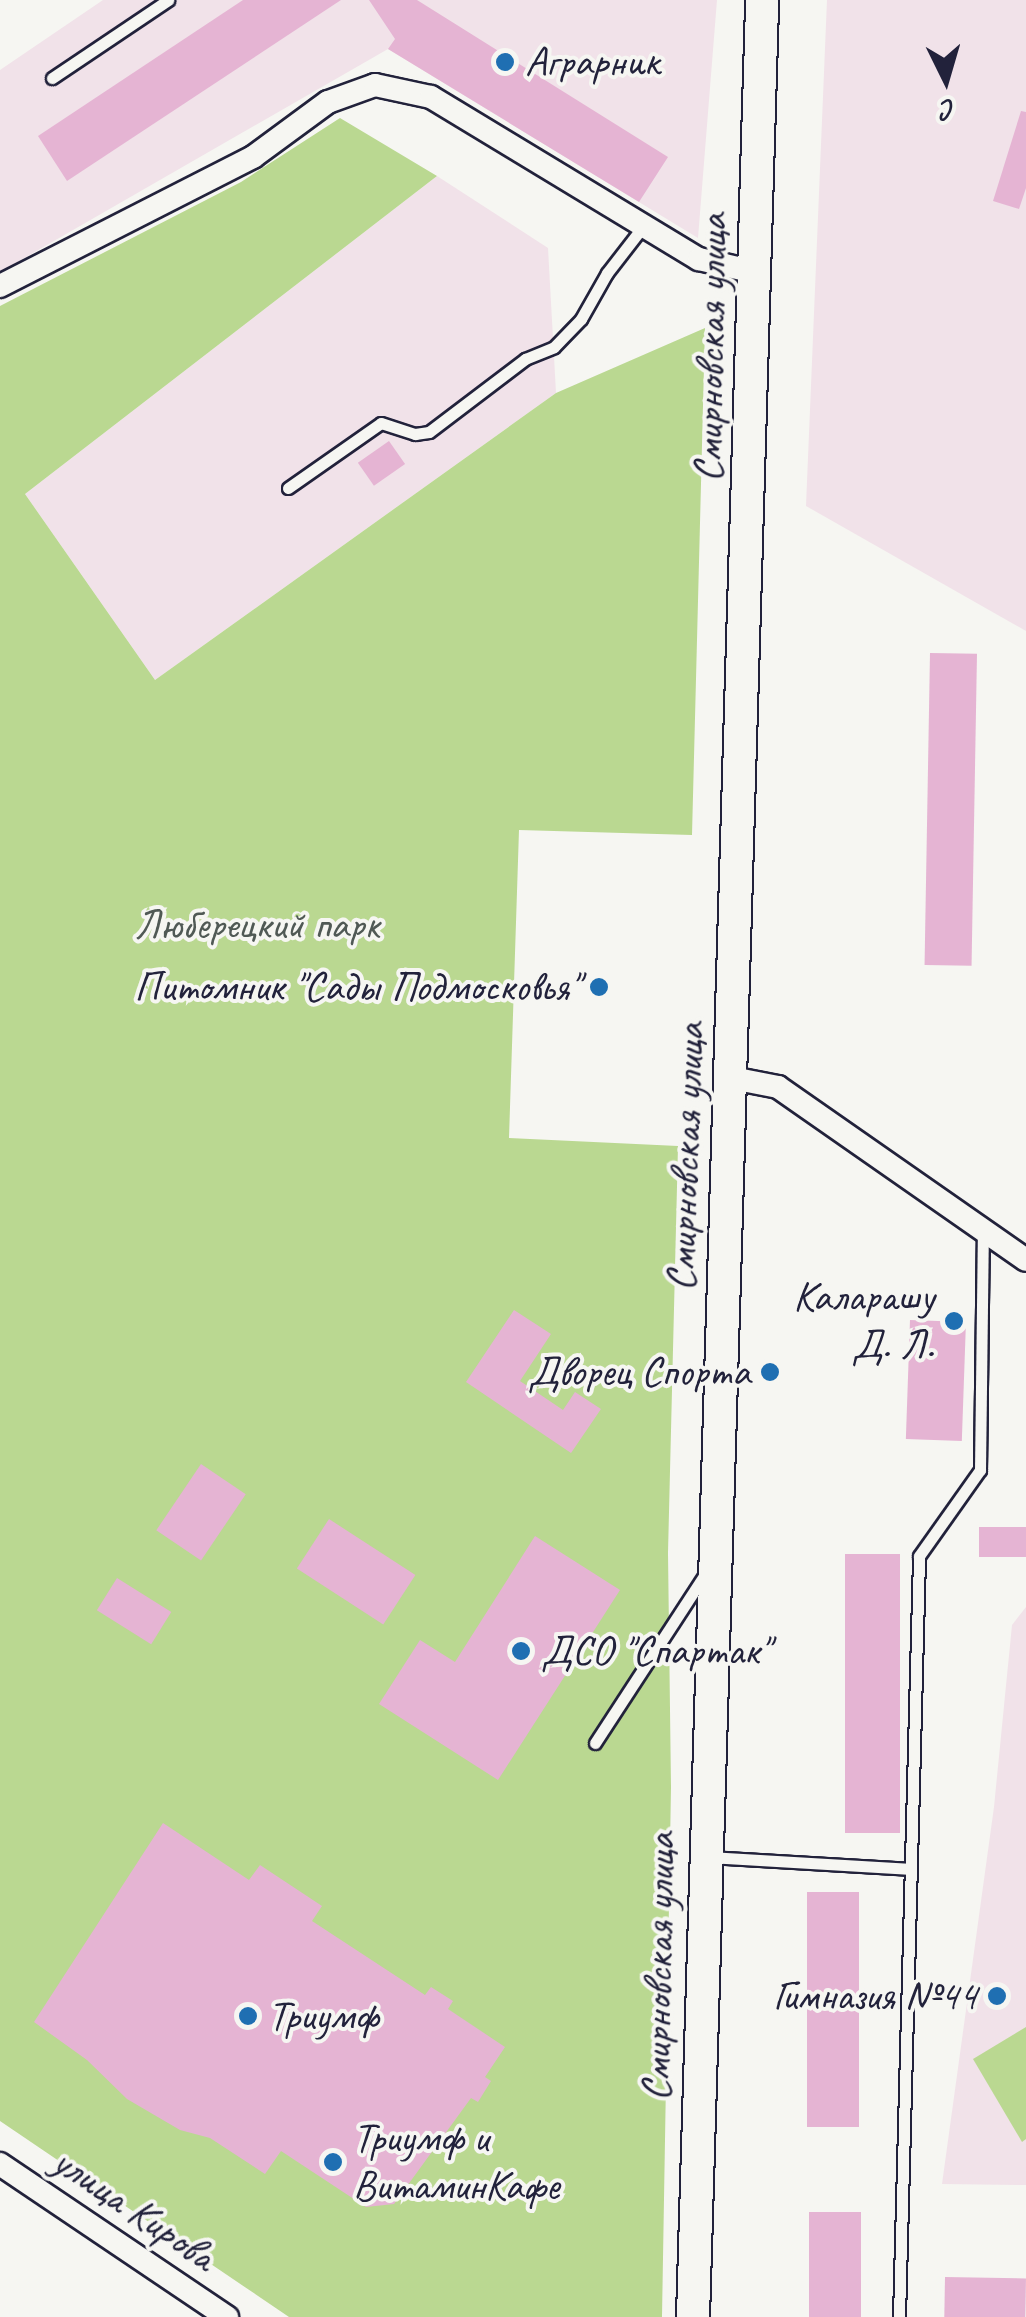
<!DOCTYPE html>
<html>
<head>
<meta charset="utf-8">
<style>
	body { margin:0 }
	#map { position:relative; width:1026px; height:2317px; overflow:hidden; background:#f6f6f2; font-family:Caveat,sans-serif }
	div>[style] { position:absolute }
	.built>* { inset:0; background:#f1e2e9 }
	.green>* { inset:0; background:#bad891 }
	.building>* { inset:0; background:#e5b4d3; transform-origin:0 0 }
	.roads { filter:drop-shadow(2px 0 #22223b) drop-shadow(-2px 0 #22223b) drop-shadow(0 2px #22223b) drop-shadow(0 -2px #22223b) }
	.lane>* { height:11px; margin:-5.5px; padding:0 5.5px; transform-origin:5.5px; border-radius:5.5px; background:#f6f6f2 }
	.street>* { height:22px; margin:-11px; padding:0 11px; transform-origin:11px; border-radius:11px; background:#f6f6f2 }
	.secondary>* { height:32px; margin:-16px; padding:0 16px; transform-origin:16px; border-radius:16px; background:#f6f6f2 }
	.dots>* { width:28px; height:28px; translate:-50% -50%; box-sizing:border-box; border:5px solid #f6f6f2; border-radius:50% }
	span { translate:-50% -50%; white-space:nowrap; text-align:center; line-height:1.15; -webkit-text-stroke:8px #f6f6f2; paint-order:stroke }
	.poi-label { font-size:42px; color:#22223b }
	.left { translate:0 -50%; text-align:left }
	.right { translate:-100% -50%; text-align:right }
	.street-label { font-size:42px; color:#22223b }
	.park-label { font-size:42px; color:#505955 }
	.north { position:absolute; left:896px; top:30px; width:100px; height:100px; -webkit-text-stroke:8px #f6f6f2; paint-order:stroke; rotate:175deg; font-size:28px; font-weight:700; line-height:40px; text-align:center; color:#22223b }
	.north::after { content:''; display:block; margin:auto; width:35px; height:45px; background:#22223b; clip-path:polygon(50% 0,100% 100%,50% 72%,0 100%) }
</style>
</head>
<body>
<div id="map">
	<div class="built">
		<i style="clip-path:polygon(103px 0,717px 0,698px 238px,388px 49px,0 272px,0 70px)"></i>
		<i style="clip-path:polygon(827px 0,1026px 0,1026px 631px,806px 506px)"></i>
		<i style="clip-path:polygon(437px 176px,548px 248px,556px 393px,155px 680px,25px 494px)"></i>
		<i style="clip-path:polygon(1026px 1607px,1026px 2185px,942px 2184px,994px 1807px,1012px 1625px)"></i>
	</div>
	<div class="green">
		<i style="clip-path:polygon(340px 118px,437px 176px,25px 494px,155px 680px,556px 393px,705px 328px,692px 835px,519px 830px,509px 1138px,678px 1146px,668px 1553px,671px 1787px,662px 2317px,289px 2317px,0 2121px,0 306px,241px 182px)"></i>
		<i style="clip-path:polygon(1026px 2027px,1026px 2139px,1022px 2142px,973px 2059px)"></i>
	</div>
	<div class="building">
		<i style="clip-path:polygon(243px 0,341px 0,67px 181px,38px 136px)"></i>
		<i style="clip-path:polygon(369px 0,417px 0,668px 157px,639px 202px,388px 49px,395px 39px)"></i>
		<i style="clip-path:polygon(1021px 111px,1026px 112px,1026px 188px,1019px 209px,993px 201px)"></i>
		<i style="left:389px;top:441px;width:28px;height:38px;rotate:55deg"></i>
		<i style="left:930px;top:653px;width:47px;height:312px;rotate:1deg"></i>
		<i style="clip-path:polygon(514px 1310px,551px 1334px,520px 1381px,563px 1410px,575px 1392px,601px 1409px,571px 1453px,466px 1382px)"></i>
		<i style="left:910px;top:1320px;width:56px;height:119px;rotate:2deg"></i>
		<i style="left:201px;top:1464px;width:54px;height:80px;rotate:34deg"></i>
		<i style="left:329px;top:1519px;width:103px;height:59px;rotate:33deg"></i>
		<i style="left:979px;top:1527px;width:47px;height:30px"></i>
		<i style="clip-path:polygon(535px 1536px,620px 1590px,498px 1780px,379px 1704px,420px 1640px,455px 1662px)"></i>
		<i style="left:845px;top:1554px;width:55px;height:279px"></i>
		<i style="left:117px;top:1578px;width:64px;height:38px;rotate:32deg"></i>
		<i style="clip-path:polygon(163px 1823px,249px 1880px,260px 1865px,322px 1906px,312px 1921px,425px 1995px,431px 1987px,453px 2001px,448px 2009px,505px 2047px,485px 2077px,491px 2081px,478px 2102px,471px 2098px,394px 2204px,366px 2207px,281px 2151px,265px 2174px,210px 2138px,180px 2130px,127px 2099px,87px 2060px,34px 2022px)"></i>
		<i style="left:807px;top:1892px;width:52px;height:235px"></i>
		<i style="left:809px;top:2212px;width:52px;height:105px"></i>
		<i style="left:945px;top:2277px;width:81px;height:40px;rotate:1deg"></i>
	</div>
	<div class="roads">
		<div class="lane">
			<i style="left:52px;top:78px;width:140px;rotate:-33.9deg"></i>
			<i style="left:288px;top:488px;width:113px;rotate:-35deg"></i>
			<i style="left:381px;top:423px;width:36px;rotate:18deg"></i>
			<i style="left:415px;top:434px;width:14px;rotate:-8deg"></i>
			<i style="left:429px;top:432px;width:121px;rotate:-37.2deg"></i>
			<i style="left:525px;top:359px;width:31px;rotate:-22deg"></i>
			<i style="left:554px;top:347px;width:39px;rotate:-46deg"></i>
			<i style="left:581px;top:319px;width:53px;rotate:-60.5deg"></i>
			<i style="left:607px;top:273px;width:62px;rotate:-52.2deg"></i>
			<i style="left:595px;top:1743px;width:203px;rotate:-56.9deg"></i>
			<i style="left:710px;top:1857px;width:201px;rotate:3.4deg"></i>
			<i style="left:899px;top:2317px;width:761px;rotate:-88.49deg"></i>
			<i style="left:919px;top:1556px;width:105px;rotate:-54.7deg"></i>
			<i style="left:980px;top:1470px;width:239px;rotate:-89.3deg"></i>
		</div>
		<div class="street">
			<i style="left:0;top:286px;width:284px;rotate:-27deg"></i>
			<i style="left:253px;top:157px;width:93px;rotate:-36.3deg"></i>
			<i style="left:328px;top:102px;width:50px;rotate:-19.9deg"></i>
			<i style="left:375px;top:85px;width:57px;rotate:12.1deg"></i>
			<i style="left:431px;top:97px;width:313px;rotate:31.2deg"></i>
			<i style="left:699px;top:259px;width:57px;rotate:13.1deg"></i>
			<i style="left:732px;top:1078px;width:47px;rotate:11.1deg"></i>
			<i style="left:778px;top:1087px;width:302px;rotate:34.9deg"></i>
			<i style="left:0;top:2164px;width:274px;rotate:34deg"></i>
		</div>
		<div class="secondary">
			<i style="left:693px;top:2317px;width:2318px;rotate:-88.29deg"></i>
		</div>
	</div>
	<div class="dots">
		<i style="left:505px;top:62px;background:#1f6fb2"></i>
		<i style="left:599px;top:987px;background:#1f6fb2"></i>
		<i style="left:954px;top:1321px;background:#1f6fb2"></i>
		<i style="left:770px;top:1372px;background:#1f6fb2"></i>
		<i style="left:521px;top:1651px;background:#1f6fb2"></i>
		<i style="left:997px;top:1996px;background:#1f6fb2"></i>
		<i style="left:248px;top:2016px;background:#1f6fb2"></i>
		<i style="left:333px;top:2162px;background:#1f6fb2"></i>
	</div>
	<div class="poi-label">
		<span class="left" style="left:525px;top:62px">Аграрник</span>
		<span class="right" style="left:579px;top:987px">Питомник "Сады Подмосковья"</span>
		<span class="right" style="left:934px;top:1321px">Каларашу<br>Д. Л.</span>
		<span class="right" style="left:750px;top:1372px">Дворец Спорта</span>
		<span class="left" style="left:541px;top:1651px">ДСО "Спартак"</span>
		<span class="right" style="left:977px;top:1996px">Гимназия №44</span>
		<span class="left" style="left:268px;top:2016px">Триумф</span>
		<span class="left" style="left:353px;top:2162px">Триумф и<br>ВитаминКафе</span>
	</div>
	<div class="street-label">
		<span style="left:711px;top:348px;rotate:-89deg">Смирновская улица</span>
		<span style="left:686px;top:1157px;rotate:-88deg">Смирновская улица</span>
		<span style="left:659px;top:1967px;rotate:-89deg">Смирновская улица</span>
		<span style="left:134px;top:2209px;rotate:34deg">улица Кирова</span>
	</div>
	<div class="park-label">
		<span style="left:257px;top:925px">Люберецкий парк</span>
	</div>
	<div class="north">С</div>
</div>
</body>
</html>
